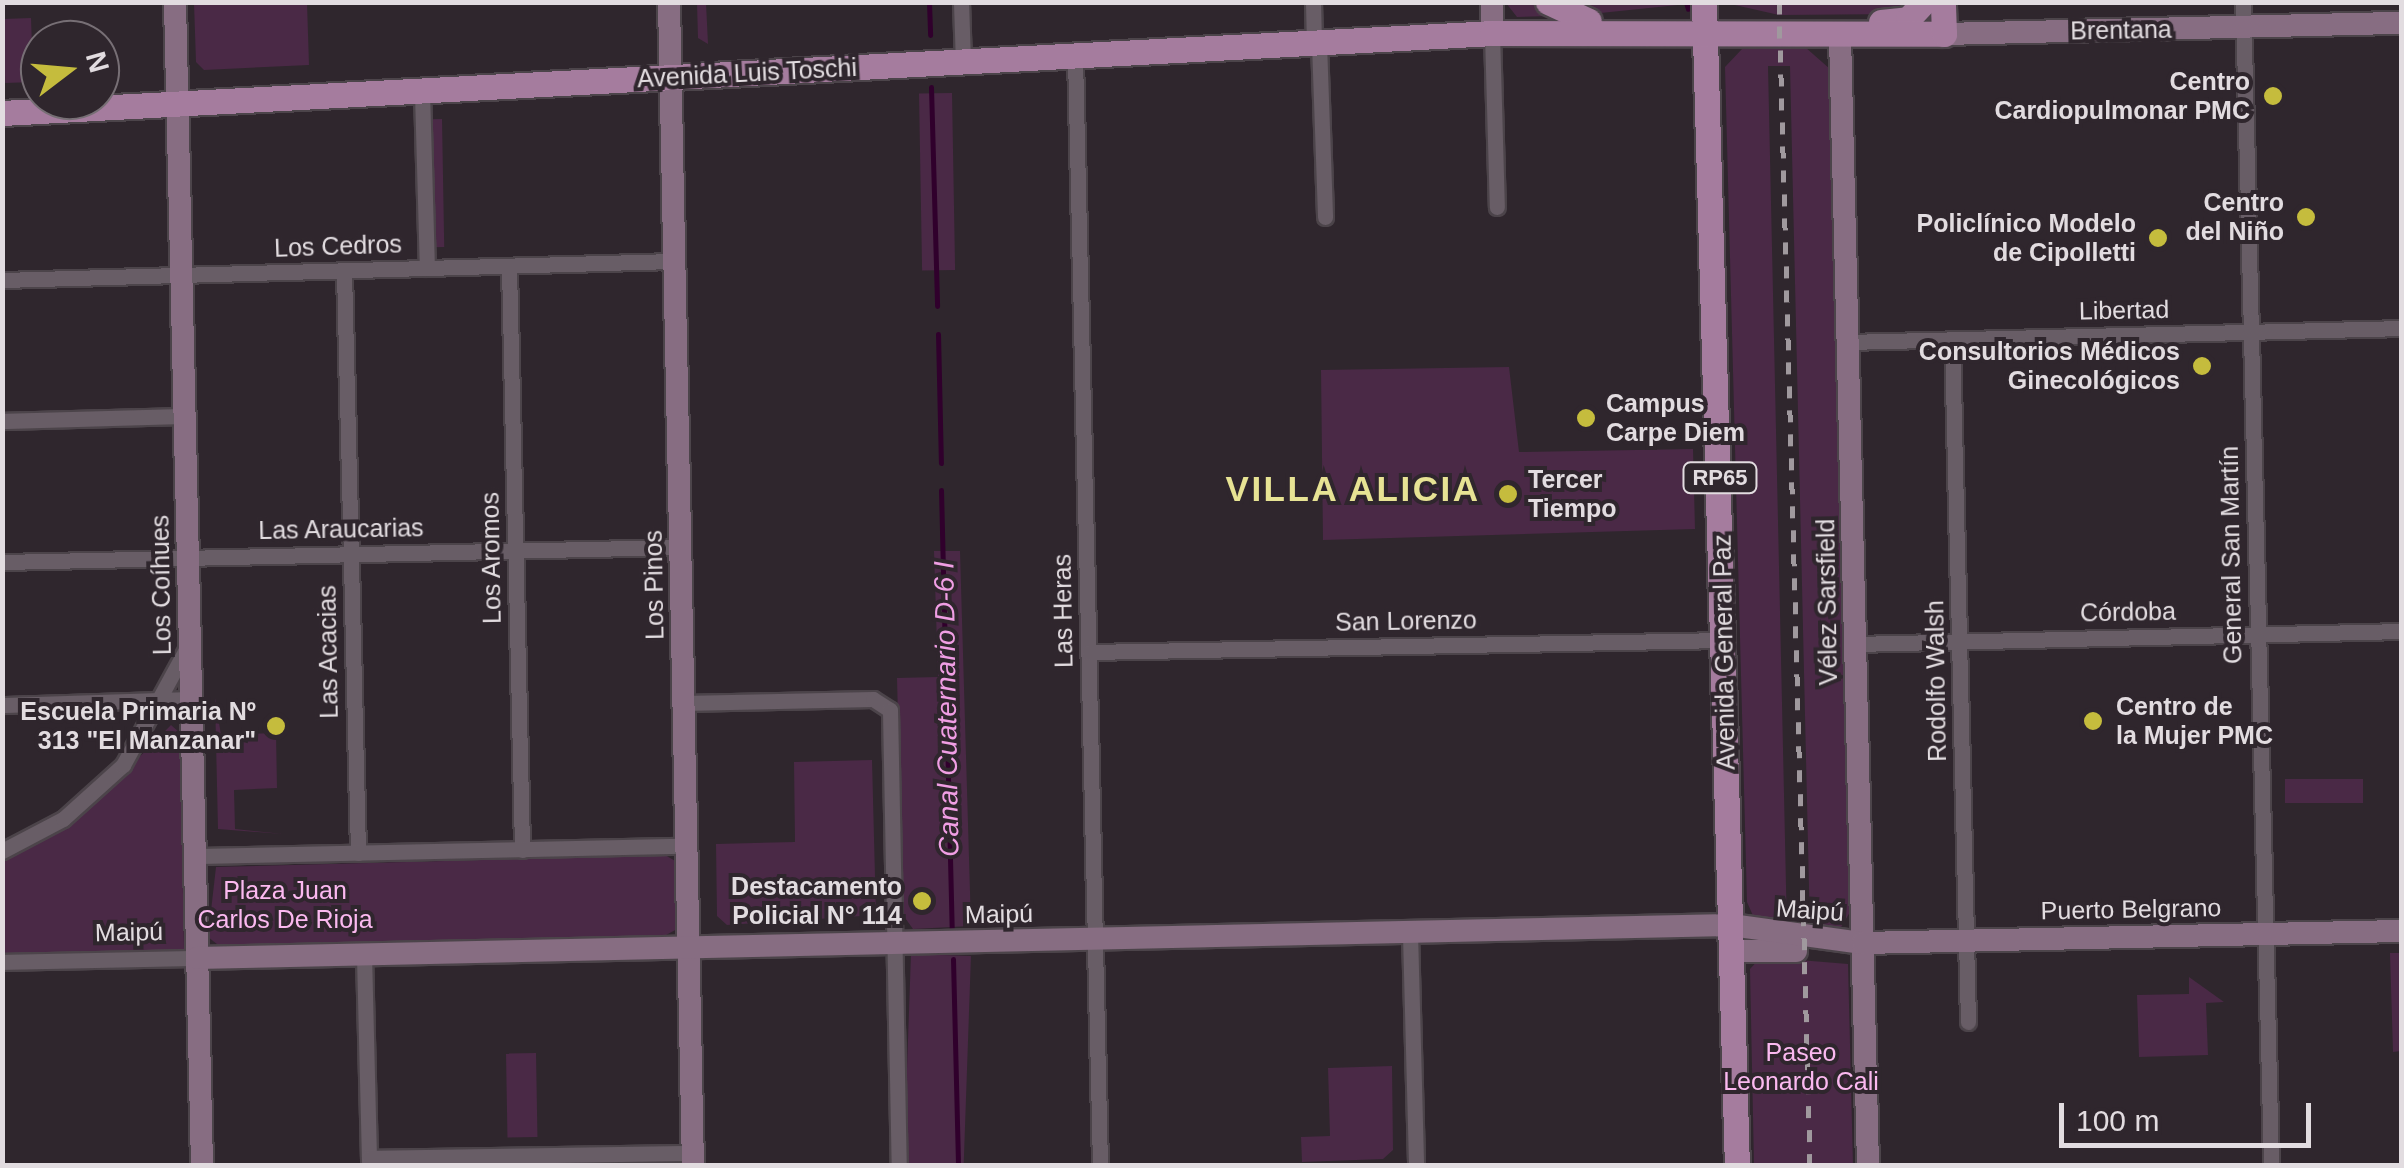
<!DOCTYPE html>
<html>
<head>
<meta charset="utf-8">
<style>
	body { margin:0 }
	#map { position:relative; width:2404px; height:1168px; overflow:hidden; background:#2f262d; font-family:Arial,sans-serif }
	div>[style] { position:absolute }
	.green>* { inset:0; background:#4a2946; transform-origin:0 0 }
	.stream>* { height:5px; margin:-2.5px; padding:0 2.5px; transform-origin:2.5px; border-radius:2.5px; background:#30002c }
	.roads { filter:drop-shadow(2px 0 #4c444a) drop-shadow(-2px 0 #4c444a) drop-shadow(0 2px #4c444a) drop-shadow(0 -2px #4c444a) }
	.street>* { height:15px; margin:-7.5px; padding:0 7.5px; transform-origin:7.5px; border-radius:7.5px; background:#685d66 }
	.secondary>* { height:22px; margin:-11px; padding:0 11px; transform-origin:11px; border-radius:11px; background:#876d82 }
	.primary>* { height:25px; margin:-12.5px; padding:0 12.5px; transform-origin:12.5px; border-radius:12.5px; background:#a57c9e }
	.rail>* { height:5px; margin-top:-2.5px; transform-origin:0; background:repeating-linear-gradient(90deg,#a0999e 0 12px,transparent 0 24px) }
	.dots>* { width:28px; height:28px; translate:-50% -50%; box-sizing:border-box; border:5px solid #2f262d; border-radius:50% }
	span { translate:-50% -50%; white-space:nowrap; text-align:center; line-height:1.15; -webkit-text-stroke:8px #2f262d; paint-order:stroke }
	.shield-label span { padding:2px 8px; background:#2f262d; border:2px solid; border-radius:8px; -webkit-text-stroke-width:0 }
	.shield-label { font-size:22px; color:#e2dce0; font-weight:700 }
	.street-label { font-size:25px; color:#e2dce0 }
	.poi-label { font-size:25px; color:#e2dce0; font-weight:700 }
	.right { translate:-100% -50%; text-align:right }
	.left { translate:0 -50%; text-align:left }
	.park-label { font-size:25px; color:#fbb9f0 }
	.water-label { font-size:28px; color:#f09ee4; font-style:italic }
	.district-label { font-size:35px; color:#e7e394; font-weight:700; letter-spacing:2.5px }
	.frame { position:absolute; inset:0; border:5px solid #e2dce0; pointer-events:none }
	.north { position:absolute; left:20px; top:20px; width:100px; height:100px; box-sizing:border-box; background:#2f262d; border:2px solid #776f75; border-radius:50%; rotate:74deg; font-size:28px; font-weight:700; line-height:40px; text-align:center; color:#e2dce0 }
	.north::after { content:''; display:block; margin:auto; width:35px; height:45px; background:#c5bc3d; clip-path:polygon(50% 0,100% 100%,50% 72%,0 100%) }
	.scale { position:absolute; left:2059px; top:1103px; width:252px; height:45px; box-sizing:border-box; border:5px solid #e2dce0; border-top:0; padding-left:12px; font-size:30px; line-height:35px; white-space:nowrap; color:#e2dce0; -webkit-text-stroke:8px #2f262d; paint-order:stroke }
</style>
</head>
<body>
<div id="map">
	<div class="green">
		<i style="clip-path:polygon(194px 3px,307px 3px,309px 65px,204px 70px,196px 62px)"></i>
		<i style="clip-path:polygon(697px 3px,706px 3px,708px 44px,698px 38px)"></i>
		<i style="clip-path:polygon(1506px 3px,1541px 3px,1550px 16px,1517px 17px)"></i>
		<i style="clip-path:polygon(1561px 3px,1697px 3px,1591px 14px)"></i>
		<i style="clip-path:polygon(1726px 3px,1914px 3px,1901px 14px,1779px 15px)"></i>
		<i style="left:31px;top:18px;width:64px;height:28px;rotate:88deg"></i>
		<i style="clip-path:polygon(1805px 47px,1830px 69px,1850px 912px,1840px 929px,1810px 931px,1790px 66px,1768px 66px,1787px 931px,1754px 918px,1747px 902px,1725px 67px,1742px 49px)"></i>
		<i style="left:952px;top:93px;width:177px;height:33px;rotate:89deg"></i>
		<i style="left:442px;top:119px;width:128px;height:12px;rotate:89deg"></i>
		<i style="clip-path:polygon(1509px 367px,1519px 452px,1693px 449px,1695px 529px,1323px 540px,1321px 370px)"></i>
		<i style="clip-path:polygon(934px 551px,960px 551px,971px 926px,913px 929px,903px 915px,897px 678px,938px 677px)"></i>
		<i style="clip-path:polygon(215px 698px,221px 735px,276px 733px,277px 788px,234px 790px,235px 829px,283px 834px,218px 829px)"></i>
		<i style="clip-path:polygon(171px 725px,180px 733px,184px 949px,3px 956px,2px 860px,83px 814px)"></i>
		<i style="clip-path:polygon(872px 760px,876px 915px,727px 925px,717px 916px,716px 844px,795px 842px,794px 762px)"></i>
		<i style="left:2363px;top:779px;width:24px;height:78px;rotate:90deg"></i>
		<i style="clip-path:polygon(665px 855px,677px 862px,679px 928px,666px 935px,222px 948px,208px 937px,216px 867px)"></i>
		<i style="clip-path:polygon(2390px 953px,2401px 953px,2401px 1051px,2393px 1052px)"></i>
		<i style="left:911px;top:954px;width:60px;height:211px;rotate:2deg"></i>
		<i style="clip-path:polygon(1761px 957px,1848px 964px,1853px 1165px,1754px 1165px,1750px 969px)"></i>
		<i style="clip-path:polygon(2189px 977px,2224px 1002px,2206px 1003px,2208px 1055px,2139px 1057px,2137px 995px,2189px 994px)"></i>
		<i style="left:536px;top:1053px;width:84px;height:30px;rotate:89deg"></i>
		<i style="clip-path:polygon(1392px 1066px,1393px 1150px,1383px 1159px,1302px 1162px,1301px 1137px,1330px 1136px,1328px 1068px)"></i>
		<i style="clip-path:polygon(671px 1162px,680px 1165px,433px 1165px)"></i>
	</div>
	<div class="stream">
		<i style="left:929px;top:2px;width:33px;rotate:88deg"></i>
		<i style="left:1686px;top:2px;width:7px;rotate:74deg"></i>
		<i style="left:931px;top:87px;width:219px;rotate:88.4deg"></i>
		<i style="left:938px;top:334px;width:129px;rotate:88.7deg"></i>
		<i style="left:941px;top:490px;width:439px;rotate:88.6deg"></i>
		<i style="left:953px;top:959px;width:207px;rotate:88.6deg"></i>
	</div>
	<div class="roads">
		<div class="street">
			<i style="left:961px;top:2px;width:60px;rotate:88.1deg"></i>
			<i style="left:1313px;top:2px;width:41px;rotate:88.6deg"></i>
			<i style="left:2243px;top:2px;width:1164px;rotate:88.62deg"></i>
			<i style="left:1492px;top:33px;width:174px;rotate:88.4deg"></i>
			<i style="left:1319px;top:43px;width:174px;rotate:88deg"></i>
			<i style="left:1075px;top:56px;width:1110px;rotate:88.71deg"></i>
			<i style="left:422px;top:92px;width:176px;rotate:88.4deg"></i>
			<i style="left:509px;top:266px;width:584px;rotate:88.72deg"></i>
			<i style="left:344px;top:271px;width:582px;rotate:88.62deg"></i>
			<i style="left:2px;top:280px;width:672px;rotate:-1.62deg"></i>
			<i style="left:1952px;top:339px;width:683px;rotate:88.66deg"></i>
			<i style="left:1847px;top:342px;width:555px;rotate:-1.44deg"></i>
			<i style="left:2px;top:421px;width:182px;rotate:-1.6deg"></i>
			<i style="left:2px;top:562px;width:678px;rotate:-1.27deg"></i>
			<i style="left:1855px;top:644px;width:547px;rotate:-1.36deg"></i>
			<i style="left:1089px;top:652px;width:635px;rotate:-1.08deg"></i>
			<i style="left:683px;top:703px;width:190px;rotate:-1.2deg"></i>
			<i style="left:873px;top:699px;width:20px;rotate:33deg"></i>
			<i style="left:890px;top:710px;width:456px;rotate:88.9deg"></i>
			<i style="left:2px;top:705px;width:189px;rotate:-1.8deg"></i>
			<i style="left:2px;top:851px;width:69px;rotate:-27.7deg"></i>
			<i style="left:63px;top:819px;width:81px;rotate:-42deg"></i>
			<i style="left:123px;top:765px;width:136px;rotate:-61.4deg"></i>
			<i style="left:195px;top:856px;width:491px;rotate:-1.2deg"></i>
			<i style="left:1410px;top:933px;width:233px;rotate:88.5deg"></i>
			<i style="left:364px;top:955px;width:211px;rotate:88.6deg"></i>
			<i style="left:2px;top:962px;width:195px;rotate:-1.2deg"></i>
			<i style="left:369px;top:1158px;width:324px;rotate:-0.9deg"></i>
		</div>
		<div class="secondary">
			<i style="left:175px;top:2px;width:1164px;rotate:88.67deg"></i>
			<i style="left:669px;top:2px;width:1164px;rotate:88.82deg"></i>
			<i style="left:1492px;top:2px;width:31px;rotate:90deg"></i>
			<i style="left:1944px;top:34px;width:458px;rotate:-1.4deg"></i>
			<i style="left:1840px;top:36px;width:1130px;rotate:88.58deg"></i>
			<i style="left:1732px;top:951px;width:64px"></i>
			<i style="left:197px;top:958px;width:1534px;rotate:-1.23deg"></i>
			<i style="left:1731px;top:925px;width:133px;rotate:7.8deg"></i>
			<i style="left:1863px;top:943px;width:539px;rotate:-1.28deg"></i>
		</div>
		<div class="primary">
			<i style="left:1548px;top:2px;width:45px;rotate:24.9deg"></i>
			<i style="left:1704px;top:2px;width:1164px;rotate:88.38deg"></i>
			<i style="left:1881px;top:22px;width:27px;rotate:-6deg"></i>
			<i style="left:1908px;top:19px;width:23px;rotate:-47deg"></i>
			<i style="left:2px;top:113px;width:1492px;rotate:-3.07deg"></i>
			<i style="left:1492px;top:33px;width:452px;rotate:0.1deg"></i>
			<i style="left:1944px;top:34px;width:32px;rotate:-92deg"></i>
		</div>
	</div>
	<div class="rail">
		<i style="left:1779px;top:2px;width:1164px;rotate:88.47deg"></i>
	</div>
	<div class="dots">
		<i style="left:2273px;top:96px;background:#c5bc3d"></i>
		<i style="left:2306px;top:217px;background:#c5bc3d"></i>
		<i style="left:2158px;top:238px;background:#c5bc3d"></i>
		<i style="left:2202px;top:366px;background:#c5bc3d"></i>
		<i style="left:1586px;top:418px;background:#c5bc3d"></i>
		<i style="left:1508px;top:494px;background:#c5bc3d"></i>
		<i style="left:2093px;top:721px;background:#c5bc3d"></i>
		<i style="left:276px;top:726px;background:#c5bc3d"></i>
		<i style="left:922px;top:901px;background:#c5bc3d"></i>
	</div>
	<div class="shield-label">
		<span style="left:1720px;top:478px">RP65</span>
	</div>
	<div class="street-label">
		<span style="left:2121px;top:30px;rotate:-1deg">Brentana</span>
		<span style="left:747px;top:73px;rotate:-3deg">Avenida Luis Toschi</span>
		<span style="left:338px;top:246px;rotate:-2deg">Los Cedros</span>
		<span style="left:2124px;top:310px;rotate:-1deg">Libertad</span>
		<span style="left:341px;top:529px;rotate:-1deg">Las Araucarias</span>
		<span style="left:2231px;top:555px;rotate:-91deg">General San Martín</span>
		<span style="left:491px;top:558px;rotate:-91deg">Los Aromos</span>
		<span style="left:161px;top:585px;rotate:-91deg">Los Coíhues</span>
		<span style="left:654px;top:585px;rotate:-91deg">Los Pinos</span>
		<span style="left:1827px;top:602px;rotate:-91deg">Vélez Sarsfield</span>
		<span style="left:1063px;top:611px;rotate:-91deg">Las Heras</span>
		<span style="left:2128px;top:612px;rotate:-1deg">Córdoba</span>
		<span style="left:1406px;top:621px;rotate:-1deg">San Lorenzo</span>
		<span style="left:328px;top:652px;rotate:-91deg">Las Acacias</span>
		<span style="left:1724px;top:652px;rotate:-91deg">Avenida General Paz</span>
		<span style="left:1936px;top:681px;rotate:-91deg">Rodolfo Walsh</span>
		<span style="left:2131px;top:909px;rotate:-1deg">Puerto Belgrano</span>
		<span style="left:1810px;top:910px;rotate:4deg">Maipú</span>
		<span style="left:999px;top:914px;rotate:-1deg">Maipú</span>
		<span style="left:129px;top:932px;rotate:-1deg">Maipú</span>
	</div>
	<div class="poi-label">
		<span class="right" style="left:2250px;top:96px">Centro<br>Cardiopulmonar PMC</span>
		<span class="right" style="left:2284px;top:217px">Centro<br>del Niño</span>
		<span class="right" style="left:2136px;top:238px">Policlínico Modelo<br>de Cipolletti</span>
		<span class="right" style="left:2180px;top:366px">Consultorios Médicos<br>Ginecológicos</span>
		<span class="left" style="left:1606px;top:418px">Campus<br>Carpe Diem</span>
		<span class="left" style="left:1528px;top:494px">Tercer<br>Tiempo</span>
		<span class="left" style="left:2116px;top:721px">Centro de<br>la Mujer PMC</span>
		<span class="right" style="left:256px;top:726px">Escuela Primaria Nº<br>313 "El Manzanar"</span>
		<span class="right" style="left:902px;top:901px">Destacamento<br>Policial N° 114</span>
	</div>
	<div class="park-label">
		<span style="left:285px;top:905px">Plaza Juan<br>Carlos De Rioja</span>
		<span style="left:1801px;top:1067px">Paseo<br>Leonardo Cali</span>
	</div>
	<div class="water-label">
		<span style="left:947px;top:709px;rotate:-91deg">Canal Cuaternario D-6 I</span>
	</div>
	<div class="district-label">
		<span style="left:1353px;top:489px">VILLA ALICIA</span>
	</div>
	<div class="frame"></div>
	<div class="north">N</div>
	<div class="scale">100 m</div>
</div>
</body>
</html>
